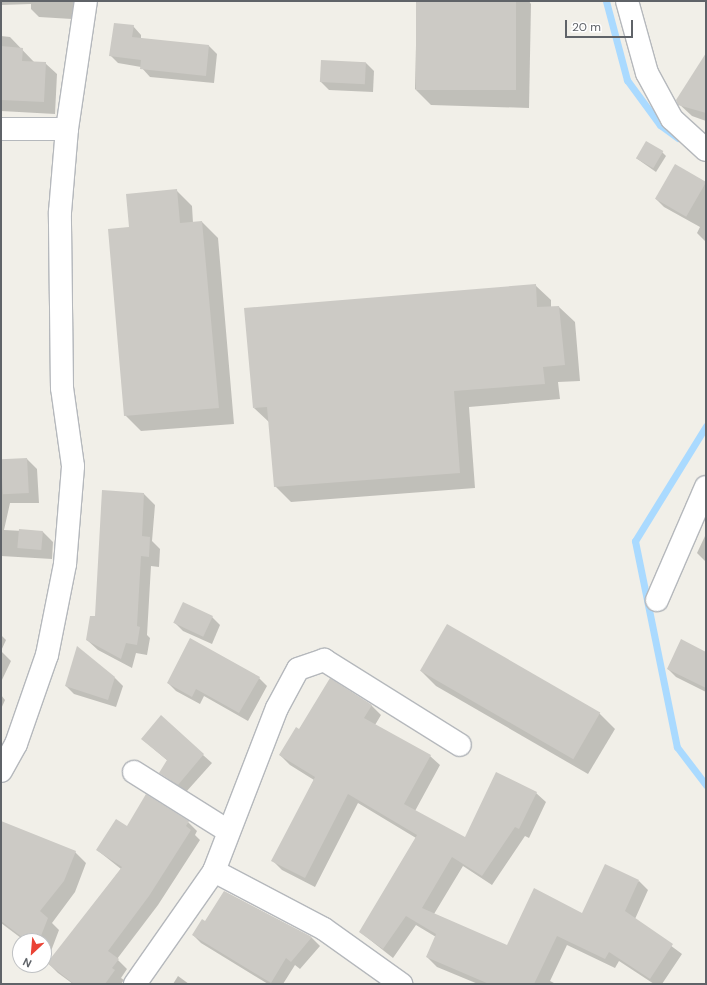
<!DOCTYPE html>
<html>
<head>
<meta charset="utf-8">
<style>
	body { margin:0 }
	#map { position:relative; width:707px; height:985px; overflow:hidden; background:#f1efe8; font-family:"DM Sans",sans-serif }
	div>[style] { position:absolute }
	.shadow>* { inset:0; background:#0003 }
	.stream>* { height:7px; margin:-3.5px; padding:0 3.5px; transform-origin:3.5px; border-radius:3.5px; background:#aadaff }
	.building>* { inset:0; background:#cccac5; transform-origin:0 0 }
	.roads { filter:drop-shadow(1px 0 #b5b8bc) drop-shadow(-1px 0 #b5b8bc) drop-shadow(0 1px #b5b8bc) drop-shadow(0 -1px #b5b8bc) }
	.street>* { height:22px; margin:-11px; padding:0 11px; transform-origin:11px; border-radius:11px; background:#fff }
	.secondary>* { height:22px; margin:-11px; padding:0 11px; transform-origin:11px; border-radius:11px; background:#fff }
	span { translate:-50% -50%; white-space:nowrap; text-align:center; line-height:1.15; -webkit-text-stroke:3px #fff; paint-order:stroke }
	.frame { position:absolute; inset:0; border:2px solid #5f6368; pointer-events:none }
	.north { position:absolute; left:12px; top:933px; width:40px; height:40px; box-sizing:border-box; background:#fff; border:1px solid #bfc1c3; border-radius:50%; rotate:206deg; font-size:11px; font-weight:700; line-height:16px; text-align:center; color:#5f6368 }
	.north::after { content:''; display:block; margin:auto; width:14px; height:18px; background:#ea4335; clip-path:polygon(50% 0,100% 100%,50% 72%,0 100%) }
	.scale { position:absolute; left:565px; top:20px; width:68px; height:18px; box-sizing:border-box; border:2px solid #5f6368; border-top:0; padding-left:5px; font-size:12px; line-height:14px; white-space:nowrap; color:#5f6368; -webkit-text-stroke:3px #fff; paint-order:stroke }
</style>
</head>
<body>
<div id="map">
	<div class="shadow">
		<i style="clip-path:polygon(1px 1px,74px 1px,72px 19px,39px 17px,31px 9px,31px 4px,1px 5px)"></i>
		<i style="clip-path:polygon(417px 1px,529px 1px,531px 4px,529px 108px,431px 105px,415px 89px)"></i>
		<i style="clip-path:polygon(133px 26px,141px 35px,141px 39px,209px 46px,217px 54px,214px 83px,150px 77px,141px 67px,118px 63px,110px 55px)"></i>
		<i style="clip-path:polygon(1px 36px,10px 37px,34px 62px,45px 63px,57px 74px,55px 114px,1px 111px)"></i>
		<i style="clip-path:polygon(706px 55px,706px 121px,692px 116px,679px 104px)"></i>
		<i style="clip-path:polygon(322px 61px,366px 63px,374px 71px,373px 92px,329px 90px,321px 82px)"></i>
		<i style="clip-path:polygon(662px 152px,666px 156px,656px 172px,636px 158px)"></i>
		<i style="clip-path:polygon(675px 166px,706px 183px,706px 242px,697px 233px,700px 227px,664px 207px,656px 199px)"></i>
		<i style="clip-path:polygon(176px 190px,192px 206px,193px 223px,202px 222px,218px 238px,234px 424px,141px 431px,125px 415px,130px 228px)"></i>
		<i style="clip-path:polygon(535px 285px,551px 300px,551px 307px,559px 307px,575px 322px,580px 381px,558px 382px,560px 399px,469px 407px,475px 488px,291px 502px,275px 486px,270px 423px,254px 408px)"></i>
		<i style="clip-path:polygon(27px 459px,37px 469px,39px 503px,10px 503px,4px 530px,43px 532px,53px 542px,52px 559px,1px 556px,1px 460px)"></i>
		<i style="clip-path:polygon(103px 491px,144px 494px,155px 505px,152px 541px,160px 549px,159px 567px,151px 566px,147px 635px,150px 638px,147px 655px,136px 653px,132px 668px,98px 650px,87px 640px,96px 618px)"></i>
		<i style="clip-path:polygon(706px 534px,706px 562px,697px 553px)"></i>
		<i style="clip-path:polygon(212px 617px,220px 625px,212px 644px,183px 631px,174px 622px)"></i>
		<i style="clip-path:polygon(1px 635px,6px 640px,1px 651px,11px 661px,1px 682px)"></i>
		<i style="clip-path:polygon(706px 653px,706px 692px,676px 677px,668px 669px)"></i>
		<i style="clip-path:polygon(421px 671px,599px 713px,615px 729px,588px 774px,436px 686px)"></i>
		<i style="clip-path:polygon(115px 678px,123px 686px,116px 707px,74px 694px,66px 686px)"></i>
		<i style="clip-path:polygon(259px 678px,267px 686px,248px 721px,204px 696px,200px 704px,176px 691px,168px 683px)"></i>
		<i style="clip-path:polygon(1px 695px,5px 700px,1px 709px)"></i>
		<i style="clip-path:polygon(371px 705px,381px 715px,375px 725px,430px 756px,440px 765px,415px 811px,466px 839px,536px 793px,546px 802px,529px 838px,525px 836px,492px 885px,463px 866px,434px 914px,507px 946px,582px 915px,639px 881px,648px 890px,635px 919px,682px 954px,662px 984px,654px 984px,619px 961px,615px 968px,567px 945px,550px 981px,556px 984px,478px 984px,437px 967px,427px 957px,436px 937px,416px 925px,393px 958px,360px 932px,416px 838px,358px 803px,315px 887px,282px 870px,273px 861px,314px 780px,290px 765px,280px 755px,299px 731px)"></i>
		<i style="clip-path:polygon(142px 739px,203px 755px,212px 763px,186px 792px,161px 773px,168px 761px)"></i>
		<i style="clip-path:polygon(188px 822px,197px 831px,195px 835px,200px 840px,158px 905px,117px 959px,127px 969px,121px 978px,124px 980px,121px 984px,73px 984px,58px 973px,48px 963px,121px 869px,97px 850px,127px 827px)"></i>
		<i style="clip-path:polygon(1px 834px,75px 852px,86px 863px,75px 892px,52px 923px,59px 930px,48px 959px,44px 956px,44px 941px,25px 941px,1px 923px)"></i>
		<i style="clip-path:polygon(225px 892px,312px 938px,320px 946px,300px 969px,295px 965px,283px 984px,268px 984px,201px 943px,193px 935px,206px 922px)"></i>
		<i style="clip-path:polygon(178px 976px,189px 984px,173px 984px)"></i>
	</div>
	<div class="stream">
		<i style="left:606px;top:1px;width:82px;rotate:75.1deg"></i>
		<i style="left:627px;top:80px;width:56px;rotate:53.7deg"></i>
		<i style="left:660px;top:125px;width:22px;rotate:36deg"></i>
		<i style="left:706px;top:426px;width:135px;rotate:121.7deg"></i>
		<i style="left:635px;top:541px;width:210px;rotate:78.5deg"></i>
		<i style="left:677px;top:747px;width:48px;rotate:52.7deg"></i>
	</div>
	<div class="building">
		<i style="left:416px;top:1px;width:100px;height:89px"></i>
		<i style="clip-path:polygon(114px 23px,134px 25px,132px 37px,209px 45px,206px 76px,140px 69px,141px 60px,109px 56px)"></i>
		<i style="clip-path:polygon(1px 46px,23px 48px,22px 61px,46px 62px,44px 102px,1px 100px)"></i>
		<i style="clip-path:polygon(706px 53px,706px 113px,678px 105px,676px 100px)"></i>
		<i style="left:321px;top:60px;width:45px;height:22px;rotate:3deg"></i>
		<i style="left:646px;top:141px;width:20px;height:20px;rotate:30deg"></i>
		<i style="left:675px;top:164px;width:36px;height:40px;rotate:30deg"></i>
		<i style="clip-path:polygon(177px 189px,180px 223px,202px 221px,219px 408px,124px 416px,108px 229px,129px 227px,126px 194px)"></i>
		<i style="clip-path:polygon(536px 284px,537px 307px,559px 306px,565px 365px,543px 367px,545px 384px,454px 391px,460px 473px,274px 487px,267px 407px,253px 408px,244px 308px)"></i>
		<i style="left:27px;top:458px;width:35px;height:26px;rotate:87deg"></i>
		<i style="clip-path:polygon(102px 490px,144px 493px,142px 536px,150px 537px,149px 557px,141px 556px,137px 626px,140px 627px,137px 645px,126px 643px,121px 659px,86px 640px,90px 616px,95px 616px)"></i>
		<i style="left:19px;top:529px;width:24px;height:19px;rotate:5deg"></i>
		<i style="left:183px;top:602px;width:33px;height:23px;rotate:25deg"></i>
		<i style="left:447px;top:624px;width:177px;height:54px;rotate:30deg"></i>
		<i style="clip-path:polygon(190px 638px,260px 677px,239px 713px,196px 689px,192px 697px,167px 683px)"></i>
		<i style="clip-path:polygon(681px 639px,706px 652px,706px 688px,667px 669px)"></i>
		<i style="clip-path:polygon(77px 646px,115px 677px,108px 700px,65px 686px)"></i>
		<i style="clip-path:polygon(330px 678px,372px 705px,364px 718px,431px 755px,404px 804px,465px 837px,496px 772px,537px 792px,519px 829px,515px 827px,482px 876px,452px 857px,422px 908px,507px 945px,534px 888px,582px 913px,605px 864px,639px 880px,625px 911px,673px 944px,650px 979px,609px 952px,605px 959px,557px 936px,534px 984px,489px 984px,426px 957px,436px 934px,406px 916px,383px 949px,359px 932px,417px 835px,348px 794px,305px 878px,271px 861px,315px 777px,279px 755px,296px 727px,299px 729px)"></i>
		<i style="clip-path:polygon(161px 715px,204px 754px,178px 785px,159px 773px,167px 760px,141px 739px)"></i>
		<i style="clip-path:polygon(146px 794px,189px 821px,186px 826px,191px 830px,149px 896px,108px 951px,119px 959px,112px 968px,115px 970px,105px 984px,74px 984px,47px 963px,122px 867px,96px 850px,116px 819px,127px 826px)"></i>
		<i style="clip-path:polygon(1px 821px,76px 851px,64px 881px,40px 911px,48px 918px,39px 941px,27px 941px,1px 921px)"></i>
		<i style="clip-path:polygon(224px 891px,312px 937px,291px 962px,286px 958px,271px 983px,192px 935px,202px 919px,205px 921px)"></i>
	</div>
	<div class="roads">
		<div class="street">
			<i style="left:627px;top:1px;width:75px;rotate:74.5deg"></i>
			<i style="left:647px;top:73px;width:52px;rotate:61.5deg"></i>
			<i style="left:672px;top:119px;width:46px;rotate:42.4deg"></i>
			<i style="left:1px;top:129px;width:66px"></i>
			<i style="left:657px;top:600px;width:123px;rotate:-66.6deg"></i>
			<i style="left:134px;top:772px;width:111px;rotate:32.1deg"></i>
			<i style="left:214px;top:871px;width:124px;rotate:27.8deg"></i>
			<i style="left:324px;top:929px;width:95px;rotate:35.5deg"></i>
			<i style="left:135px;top:984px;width:138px;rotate:-55deg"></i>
			<i style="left:214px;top:871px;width:175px;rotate:-68.9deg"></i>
			<i style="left:277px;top:708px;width:44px;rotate:-61.7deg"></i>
			<i style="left:298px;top:669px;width:28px;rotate:-19deg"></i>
			<i style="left:324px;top:660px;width:160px;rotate:32deg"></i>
		</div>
		<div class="secondary">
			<i style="left:1px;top:771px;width:31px;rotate:-61deg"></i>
			<i style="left:16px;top:744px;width:94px;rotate:-70.8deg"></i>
			<i style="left:47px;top:655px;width:93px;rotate:-78.8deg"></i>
			<i style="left:65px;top:564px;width:98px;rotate:-85.3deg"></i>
			<i style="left:73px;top:466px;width:79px;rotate:-98deg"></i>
			<i style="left:62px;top:388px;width:176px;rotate:-90.7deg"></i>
			<i style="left:60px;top:212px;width:83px;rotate:-85.2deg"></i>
			<i style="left:67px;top:129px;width:129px;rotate:-81.6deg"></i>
		</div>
	</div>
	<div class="frame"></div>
	<div class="north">N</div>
	<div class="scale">20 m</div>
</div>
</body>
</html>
